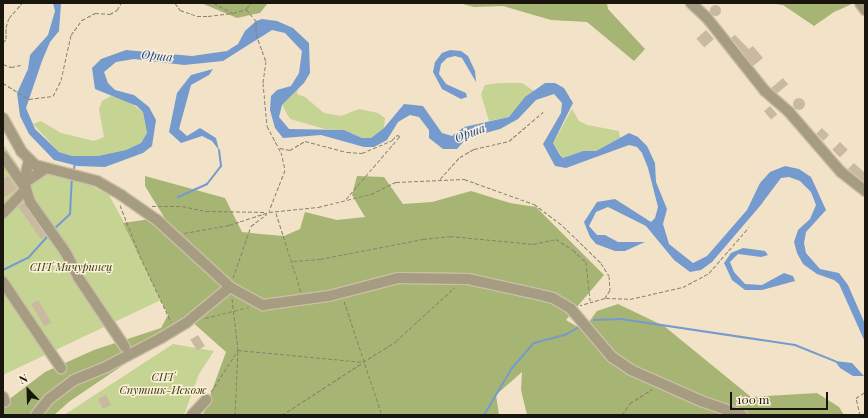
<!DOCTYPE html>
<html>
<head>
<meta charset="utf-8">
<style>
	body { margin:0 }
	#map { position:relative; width:868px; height:418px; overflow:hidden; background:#f2e3c8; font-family:"Playfair Display",serif }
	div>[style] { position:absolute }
	.green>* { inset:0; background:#c5d393 }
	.forest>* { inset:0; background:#a7b574 }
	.water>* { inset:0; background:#759ace }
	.stream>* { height:2px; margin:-1px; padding:0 1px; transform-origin:1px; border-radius:1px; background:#759ace }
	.building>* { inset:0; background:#c8b9a0; transform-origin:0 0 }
	.round { border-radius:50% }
	.path>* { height:1px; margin-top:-0.5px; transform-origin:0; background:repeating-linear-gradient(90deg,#8b816e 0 4px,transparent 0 6px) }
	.roads { filter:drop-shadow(1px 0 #cbbea6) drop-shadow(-1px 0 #cbbea6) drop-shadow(0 1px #cbbea6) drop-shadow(0 -1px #cbbea6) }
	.minor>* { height:10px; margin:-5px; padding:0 5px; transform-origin:5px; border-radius:5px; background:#a59c81 }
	span { translate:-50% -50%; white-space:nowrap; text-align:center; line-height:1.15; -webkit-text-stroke:3px #fdf0db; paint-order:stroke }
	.park-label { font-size:11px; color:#323a07; font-style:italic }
	.water-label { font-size:12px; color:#1b4989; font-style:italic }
	.frame { position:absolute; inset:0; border:4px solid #1b160d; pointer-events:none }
	.north { position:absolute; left:8px; top:370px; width:40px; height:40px; -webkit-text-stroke:3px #fdf0db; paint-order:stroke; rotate:337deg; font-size:11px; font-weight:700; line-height:16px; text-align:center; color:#1b160d }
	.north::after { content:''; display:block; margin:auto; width:14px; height:18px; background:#1b160d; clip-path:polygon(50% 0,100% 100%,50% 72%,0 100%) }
	.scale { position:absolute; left:730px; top:392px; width:98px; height:18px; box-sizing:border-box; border:2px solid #1b160d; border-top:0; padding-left:5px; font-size:12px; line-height:14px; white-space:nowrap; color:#1b160d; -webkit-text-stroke:3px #fdf0db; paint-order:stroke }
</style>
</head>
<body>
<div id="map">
	<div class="green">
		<i style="clip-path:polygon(499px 83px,522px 83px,534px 91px,509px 117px,489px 121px,481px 94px,485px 85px)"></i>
		<i style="clip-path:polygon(298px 89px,297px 94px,305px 97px,324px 113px,341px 116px,359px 109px,378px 113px,385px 118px,384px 128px,371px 138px,362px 138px,344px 130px,325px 129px,290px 119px,282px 105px)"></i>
		<i style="clip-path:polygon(111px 96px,125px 99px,143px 112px,147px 133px,141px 143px,126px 150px,98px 156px,72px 156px,59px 152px,33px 124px,41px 121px,61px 133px,94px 141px,104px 137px,99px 109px,102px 101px)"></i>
		<i style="clip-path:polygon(572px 109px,579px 121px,587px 125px,619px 131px,620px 138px,596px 151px,583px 151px,563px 158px,553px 143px)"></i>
		<i style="clip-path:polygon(3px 144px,26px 177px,55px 167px,109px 195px,165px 298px,3px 375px)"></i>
		<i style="clip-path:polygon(173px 344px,214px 351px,199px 374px,184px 415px,64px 415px)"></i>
	</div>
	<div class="forest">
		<i style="clip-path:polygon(201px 3px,268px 3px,260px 13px,237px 18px)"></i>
		<i style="clip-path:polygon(459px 3px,607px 3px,608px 9px,645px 49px,634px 61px,587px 22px,551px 20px,503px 6px,474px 7px)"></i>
		<i style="clip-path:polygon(768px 3px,852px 3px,852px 4px,834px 12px,814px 26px,783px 5px)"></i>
		<i style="clip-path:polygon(145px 176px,225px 198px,242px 232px,260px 234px,284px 236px,300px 229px,305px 212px,337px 220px,365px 217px,352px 195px,357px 176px,384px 177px,403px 204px,432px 202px,471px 191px,510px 203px,536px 207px,604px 275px,566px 320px,583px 330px,597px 311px,618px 304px,664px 326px,751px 397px,817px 393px,839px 407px,844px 415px,527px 415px,521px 390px,522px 372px,496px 395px,499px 415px,203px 415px,226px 352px,190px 320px,70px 401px,54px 415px,3px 415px,3px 404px,45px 372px,94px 350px,161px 328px,168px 315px,123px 223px,164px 217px,145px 186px)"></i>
	</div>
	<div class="water">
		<i style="clip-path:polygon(53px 3px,61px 3px,59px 31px,50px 42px,42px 61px,26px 108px,35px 129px,59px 152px,72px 156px,98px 156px,126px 150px,141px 143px,147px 133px,143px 112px,137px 106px,95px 89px,92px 68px,101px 59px,126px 50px,192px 56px,227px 51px,238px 44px,245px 31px,256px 21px,262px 19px,277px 21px,293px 28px,309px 43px,310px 73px,304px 83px,282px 105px,279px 117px,289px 129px,344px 130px,362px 138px,371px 138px,384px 128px,404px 104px,423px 106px,442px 133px,452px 136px,464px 127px,509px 117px,525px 97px,545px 83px,555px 83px,564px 88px,573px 103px,553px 143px,560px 155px,563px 158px,583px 151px,596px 151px,629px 133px,638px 137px,647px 146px,655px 163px,656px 182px,667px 209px,663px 224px,669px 244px,693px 263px,707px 256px,747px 210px,760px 183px,770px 172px,785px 166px,799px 169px,811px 177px,826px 210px,806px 232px,804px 243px,806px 253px,820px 269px,839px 273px,848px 285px,865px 324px,865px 342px,839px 284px,834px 280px,817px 274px,803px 264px,797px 253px,794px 242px,798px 230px,810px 219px,816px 205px,811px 192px,800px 181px,789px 177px,781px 178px,760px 206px,712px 262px,701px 270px,690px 272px,674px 260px,646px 226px,608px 207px,596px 212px,589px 226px,597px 235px,605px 235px,618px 242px,645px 242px,625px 251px,615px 251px,596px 244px,590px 237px,584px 222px,597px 202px,615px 199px,651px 222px,655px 218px,658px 207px,648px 168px,642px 153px,637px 147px,629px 145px,566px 168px,555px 166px,543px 144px,561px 113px,562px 103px,554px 94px,536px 100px,518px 119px,500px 129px,467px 138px,457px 149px,443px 149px,429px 138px,429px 130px,419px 117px,410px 115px,398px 122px,387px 140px,374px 147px,364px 147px,321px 135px,283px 138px,275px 128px,270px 110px,271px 96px,277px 90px,291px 86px,299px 73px,302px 51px,285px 33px,272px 30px,223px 61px,184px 65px,134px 59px,116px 62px,104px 72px,108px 83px,115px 90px,134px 95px,149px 107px,156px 120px,152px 146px,143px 153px,105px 167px,78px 166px,54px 160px,29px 134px,20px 116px,17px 93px,28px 69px,30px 55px,48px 35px,55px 11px)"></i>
		<i style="clip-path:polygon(450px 50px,461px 51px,468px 56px,475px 71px,476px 82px,462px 58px,455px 56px,447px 58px,441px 64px,439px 74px,446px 84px,466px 93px,467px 97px,461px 99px,442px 89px,433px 72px,435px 62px,442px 53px)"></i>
		<i style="clip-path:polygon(213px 69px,209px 75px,191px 85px,179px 129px,187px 136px,200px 128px,216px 138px,219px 150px,212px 141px,202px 136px,181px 143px,169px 132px,177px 93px,191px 75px)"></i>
		<i style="clip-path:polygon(743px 248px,765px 251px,768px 255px,761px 257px,738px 254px,730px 262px,734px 272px,745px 284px,762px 285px,784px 273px,793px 276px,795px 281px,762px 290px,745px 290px,732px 280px,724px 263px,731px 253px)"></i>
		<i style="clip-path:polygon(835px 361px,852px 363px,864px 376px,853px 376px,840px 368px)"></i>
	</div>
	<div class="stream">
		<i style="left:74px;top:169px;width:6px;rotate:-81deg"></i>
		<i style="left:178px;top:197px;width:32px;rotate:-24deg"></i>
		<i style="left:207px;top:184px;width:23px;rotate:-52deg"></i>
		<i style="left:221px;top:166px;width:16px;rotate:-97deg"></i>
		<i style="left:53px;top:230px;width:23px;rotate:-43deg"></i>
		<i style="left:70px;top:214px;width:36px;rotate:-87deg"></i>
		<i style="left:3px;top:270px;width:28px;rotate:-26deg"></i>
		<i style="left:28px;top:258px;width:31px;rotate:-48deg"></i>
		<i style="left:594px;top:320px;width:27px;rotate:-2deg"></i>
		<i style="left:621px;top:319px;width:176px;rotate:8.5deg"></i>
		<i style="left:795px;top:345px;width:45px;rotate:22deg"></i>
		<i style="left:484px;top:415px;width:55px;rotate:-59.2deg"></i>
		<i style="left:512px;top:368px;width:33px;rotate:-49deg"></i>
		<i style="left:534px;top:343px;width:34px;rotate:-15deg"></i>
		<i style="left:567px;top:334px;width:16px;rotate:-30deg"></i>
	</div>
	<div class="building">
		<i class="round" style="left:709.5px;top:4.5px;width:11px;height:11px"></i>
		<i style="left:706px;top:30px;width:12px;height:13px;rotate:48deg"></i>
		<i style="clip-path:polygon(735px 35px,749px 49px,753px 46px,763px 58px,753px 66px,731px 38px)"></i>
		<i style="left:783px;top:78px;width:8px;height:15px;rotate:50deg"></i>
		<i class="round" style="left:793px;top:98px;width:12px;height:12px"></i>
		<i style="left:770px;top:106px;width:11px;height:8px;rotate:49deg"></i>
		<i style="left:822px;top:128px;width:10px;height:8px;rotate:45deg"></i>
		<i style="left:840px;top:142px;width:11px;height:11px;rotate:45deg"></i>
		<i style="clip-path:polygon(854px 163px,865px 173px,865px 183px,848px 169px)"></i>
		<i style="clip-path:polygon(8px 176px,17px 189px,3px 198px,3px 179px)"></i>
		<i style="left:23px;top:203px;width:40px;height:6px;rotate:55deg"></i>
		<i style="left:38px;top:300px;width:26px;height:8px;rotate:59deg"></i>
		<i style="left:198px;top:335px;width:13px;height:9px;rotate:58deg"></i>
		<i style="left:106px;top:395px;width:11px;height:9px;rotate:63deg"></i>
	</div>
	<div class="path">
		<i style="left:175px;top:3px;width:9px;rotate:54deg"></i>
		<i style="left:180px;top:10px;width:18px;rotate:19deg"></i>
		<i style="left:197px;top:16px;width:11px"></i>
		<i style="left:208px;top:16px;width:25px;rotate:-7deg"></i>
		<i style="left:233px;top:13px;width:14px;rotate:-17deg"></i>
		<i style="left:246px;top:9px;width:8px;rotate:-50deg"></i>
		<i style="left:214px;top:3px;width:21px;rotate:29deg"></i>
		<i style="left:246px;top:9px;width:16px;rotate:50deg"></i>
		<i style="left:256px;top:21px;width:13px;rotate:90deg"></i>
		<i style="left:256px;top:34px;width:29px;rotate:70deg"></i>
		<i style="left:266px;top:61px;width:22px;rotate:98deg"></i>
		<i style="left:263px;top:83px;width:43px;rotate:84.7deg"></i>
		<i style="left:267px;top:126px;width:30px;rotate:62deg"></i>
		<i style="left:281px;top:152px;width:18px;rotate:77deg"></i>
		<i style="left:285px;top:170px;width:44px;rotate:111.3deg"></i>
		<i style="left:3px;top:43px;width:5px;rotate:-53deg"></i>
		<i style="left:6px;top:39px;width:12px;rotate:-90deg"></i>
		<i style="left:6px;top:27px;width:9px;rotate:-72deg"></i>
		<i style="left:9px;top:18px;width:20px;rotate:-49deg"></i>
		<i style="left:3px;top:64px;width:9px;rotate:21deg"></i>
		<i style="left:11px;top:67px;width:10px;rotate:-11deg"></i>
		<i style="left:3px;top:83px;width:31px;rotate:32deg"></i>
		<i style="left:29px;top:99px;width:24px;rotate:-7deg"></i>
		<i style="left:53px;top:96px;width:18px;rotate:-63deg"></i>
		<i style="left:61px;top:80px;width:46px;rotate:-77.5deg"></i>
		<i style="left:71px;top:35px;width:19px;rotate:-54deg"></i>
		<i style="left:82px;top:20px;width:15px;rotate:-28deg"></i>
		<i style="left:95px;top:13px;width:15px;rotate:4deg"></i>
		<i style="left:110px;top:14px;width:8px;rotate:-30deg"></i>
		<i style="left:117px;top:10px;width:8px;rotate:-60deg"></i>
		<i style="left:280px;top:148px;width:10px;rotate:11deg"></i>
		<i style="left:290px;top:150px;width:17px;rotate:-31deg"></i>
		<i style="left:305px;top:141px;width:43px;rotate:14.7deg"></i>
		<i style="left:347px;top:152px;width:15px;rotate:4deg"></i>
		<i style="left:362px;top:153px;width:33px;rotate:-23deg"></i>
		<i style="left:392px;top:140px;width:7px;rotate:-45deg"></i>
		<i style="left:397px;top:135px;width:3px;rotate:18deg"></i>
		<i style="left:440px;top:179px;width:30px;rotate:-48deg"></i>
		<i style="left:460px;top:157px;width:16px;rotate:-30deg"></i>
		<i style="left:474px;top:149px;width:36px;rotate:-13deg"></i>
		<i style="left:509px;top:141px;width:45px;rotate:-40.5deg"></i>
		<i style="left:346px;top:199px;width:83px;rotate:-49.4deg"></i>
		<i style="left:120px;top:205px;width:55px;rotate:68.6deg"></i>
		<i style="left:140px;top:256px;width:73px;rotate:64.8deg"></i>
		<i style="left:152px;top:206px;width:30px"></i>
		<i style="left:182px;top:206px;width:25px;rotate:12deg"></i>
		<i style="left:206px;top:211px;width:60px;rotate:1deg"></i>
		<i style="left:276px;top:213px;width:83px;rotate:72.4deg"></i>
		<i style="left:184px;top:233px;width:46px;rotate:-10.1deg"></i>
		<i style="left:229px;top:225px;width:42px;rotate:-18deg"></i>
		<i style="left:269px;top:212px;width:49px;rotate:-5.8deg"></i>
		<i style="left:318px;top:207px;width:55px;rotate:-13.8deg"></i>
		<i style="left:371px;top:194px;width:28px;rotate:-26deg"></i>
		<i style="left:396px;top:182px;width:68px;rotate:-2.5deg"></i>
		<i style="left:464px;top:179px;width:74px;rotate:19.7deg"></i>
		<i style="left:534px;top:204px;width:36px;rotate:37deg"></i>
		<i style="left:563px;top:226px;width:53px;rotate:44.2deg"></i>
		<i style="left:601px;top:263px;width:15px;rotate:58deg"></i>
		<i style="left:609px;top:276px;width:14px;rotate:86deg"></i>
		<i style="left:610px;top:290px;width:9px;rotate:122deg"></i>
		<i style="left:605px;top:298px;width:26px;rotate:164deg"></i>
		<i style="left:293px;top:261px;width:27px;rotate:-4deg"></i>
		<i style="left:320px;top:259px;width:105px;rotate:-11deg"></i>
		<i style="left:423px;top:239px;width:27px;rotate:-6deg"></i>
		<i style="left:450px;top:236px;width:83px;rotate:5.5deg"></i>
		<i style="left:533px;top:244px;width:24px;rotate:-12deg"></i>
		<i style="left:556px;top:239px;width:20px;rotate:33deg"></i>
		<i style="left:573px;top:250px;width:18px;rotate:43deg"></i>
		<i style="left:586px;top:262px;width:39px;rotate:84deg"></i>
		<i style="left:233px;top:278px;width:55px;rotate:-70.9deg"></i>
		<i style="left:251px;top:226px;width:20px;rotate:-37deg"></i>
		<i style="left:606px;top:298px;width:24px;rotate:2deg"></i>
		<i style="left:630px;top:299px;width:54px;rotate:-12.8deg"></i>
		<i style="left:683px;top:287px;width:30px;rotate:-28deg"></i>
		<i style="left:709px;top:273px;width:61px;rotate:-49deg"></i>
		<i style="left:344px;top:301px;width:120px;rotate:71.6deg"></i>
		<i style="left:205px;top:318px;width:45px;rotate:-14deg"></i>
		<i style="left:211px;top:392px;width:50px;rotate:-57.3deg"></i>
		<i style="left:238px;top:350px;width:52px;rotate:-96.6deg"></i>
		<i style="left:235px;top:415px;width:65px;rotate:-87.4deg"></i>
		<i style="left:238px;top:350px;width:126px;rotate:5.5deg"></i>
		<i style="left:363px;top:362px;width:39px;rotate:-32deg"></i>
		<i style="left:396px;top:341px;width:79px;rotate:-42.4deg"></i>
		<i style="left:282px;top:415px;width:95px;rotate:-33deg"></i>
		<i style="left:622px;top:415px;width:14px;rotate:-56deg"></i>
		<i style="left:630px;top:403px;width:26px;rotate:-32deg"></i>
		<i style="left:860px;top:415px;width:17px;rotate:-103deg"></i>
		<i style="left:856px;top:398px;width:11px;rotate:-34deg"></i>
	</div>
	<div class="roads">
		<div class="minor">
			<i style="left:691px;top:3px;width:22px;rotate:43deg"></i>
			<i style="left:707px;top:18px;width:93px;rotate:51.5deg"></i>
			<i style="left:765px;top:91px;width:32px;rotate:41deg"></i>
			<i style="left:789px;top:112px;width:79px;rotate:49.1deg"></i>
			<i style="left:841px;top:172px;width:31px;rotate:38deg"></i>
			<i style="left:860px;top:3px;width:9px;rotate:54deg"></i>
			<i style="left:3px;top:118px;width:38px;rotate:61deg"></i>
			<i style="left:21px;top:151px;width:20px;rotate:45deg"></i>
			<i style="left:35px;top:165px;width:64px;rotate:14.5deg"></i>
			<i style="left:97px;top:181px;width:28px;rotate:30deg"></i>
			<i style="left:121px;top:195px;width:44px;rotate:34.8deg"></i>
			<i style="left:157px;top:220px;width:99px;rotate:42.5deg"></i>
			<i style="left:230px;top:287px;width:38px;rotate:29deg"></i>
			<i style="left:263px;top:305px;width:67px;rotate:-7.8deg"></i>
			<i style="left:329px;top:296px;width:71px;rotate:-14.6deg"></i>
			<i style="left:398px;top:278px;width:70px;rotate:0.8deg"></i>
			<i style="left:468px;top:279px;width:71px;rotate:12.3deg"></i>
			<i style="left:537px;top:294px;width:16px;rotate:14deg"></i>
			<i style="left:553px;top:298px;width:21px;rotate:31deg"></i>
			<i style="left:571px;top:309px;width:63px;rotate:49.5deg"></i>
			<i style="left:612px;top:357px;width:23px;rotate:34deg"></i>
			<i style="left:631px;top:370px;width:77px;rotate:23.9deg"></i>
			<i style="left:701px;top:401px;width:43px;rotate:18.9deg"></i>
			<i style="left:3px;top:156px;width:40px;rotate:55.1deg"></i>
			<i style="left:26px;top:189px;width:14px;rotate:73deg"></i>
			<i style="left:30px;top:202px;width:62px;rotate:54.8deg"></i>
			<i style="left:66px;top:253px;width:27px;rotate:63deg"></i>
			<i style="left:78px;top:277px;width:84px;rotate:56.1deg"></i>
			<i style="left:24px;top:183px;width:24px;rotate:-78deg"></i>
			<i style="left:3px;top:213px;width:33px;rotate:-46deg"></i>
			<i style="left:26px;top:189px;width:6px;rotate:-108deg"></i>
			<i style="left:24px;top:183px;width:27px;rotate:-34deg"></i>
			<i style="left:3px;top:282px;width:104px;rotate:56deg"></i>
			<i style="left:3px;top:397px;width:5px;rotate:68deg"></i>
			<i style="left:36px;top:415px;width:21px;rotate:-51deg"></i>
			<i style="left:49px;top:399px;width:31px;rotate:-37deg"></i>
			<i style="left:74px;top:380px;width:35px;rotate:-22deg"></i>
			<i style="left:106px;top:367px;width:62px;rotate:-27.8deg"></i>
			<i style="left:161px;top:338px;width:29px;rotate:-31deg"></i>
			<i style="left:186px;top:323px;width:57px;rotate:-39.3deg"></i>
			<i style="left:192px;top:415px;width:21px;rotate:-47deg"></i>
		</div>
	</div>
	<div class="park-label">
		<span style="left:71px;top:267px">СНТ Мичуринец</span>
		<span style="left:163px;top:384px">СНТ<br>Спутник-Искож</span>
	</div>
	<div class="water-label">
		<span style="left:157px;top:56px;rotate:6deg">Орша</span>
		<span style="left:470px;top:133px;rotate:-21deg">Орша</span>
	</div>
	<div class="frame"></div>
	<div class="north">N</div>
	<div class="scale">100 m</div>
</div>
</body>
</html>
